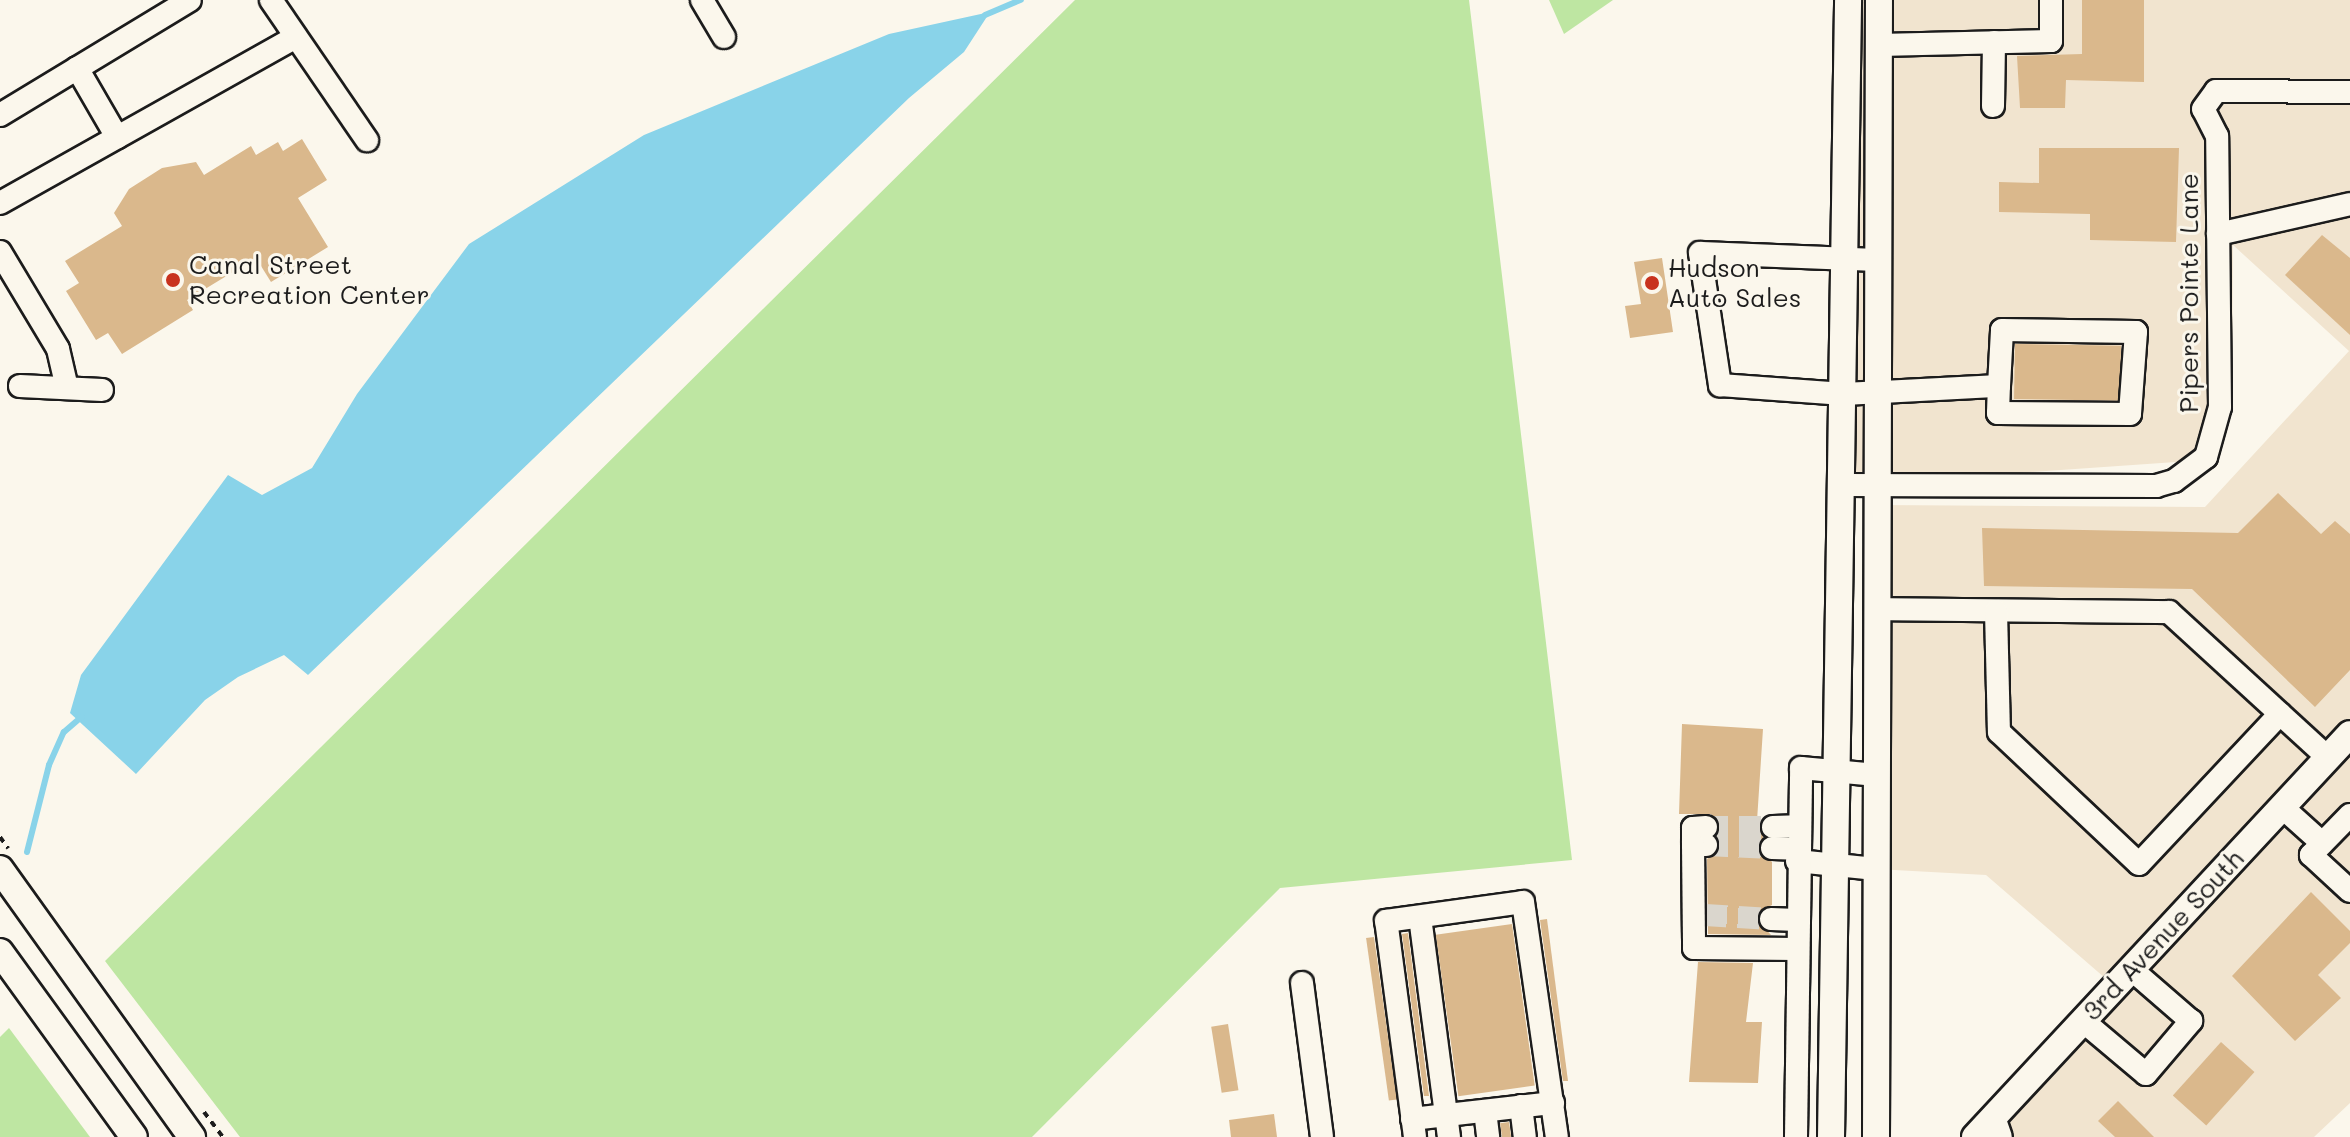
<!DOCTYPE html>
<html>
<head>
<meta charset="utf-8">
<style>
	body { margin:0 }
	#map { position:relative; width:2350px; height:1137px; overflow:hidden; background:#fbf7ec; font-family:Mali,sans-serif }
	div>[style] { position:absolute }
	.built>* { inset:0; background:#f1e4cf }
	.green>* { inset:0; background:#bee6a2 }
	.water>* { inset:0; background:#89d3e9 }
	.stream>* { height:6px; margin:-3px; padding:0 3px; transform-origin:3px; border-radius:3px; background:#89d3e9 }
	.building>* { inset:0; background:#dab88c; transform-origin:0 0 }
	.minor-tunnel>* { height:22px; margin-top:-11px; transform-origin:0; background:repeating-linear-gradient(90deg,#dad6cd 0 22px,transparent 0 33px) }
	.path>* { height:4px; margin-top:-2px; transform-origin:0; background:repeating-linear-gradient(90deg,#1c1c1c 0 6px,transparent 0 12px) }
	.roads { filter:drop-shadow(2px 0 #1c1c1c) drop-shadow(-2px 0 #1c1c1c) drop-shadow(0 2px #1c1c1c) drop-shadow(0 -2px #1c1c1c) }
	.minor>* { height:22px; margin:-11px; padding:0 11px; transform-origin:11px; border-radius:11px; background:#fbf7ec }
	.major>* { height:26px; margin:-13px; padding:0 13px; transform-origin:13px; border-radius:13px; background:#fbf7ec }
	.dots>* { width:22px; height:22px; translate:-50% -50%; box-sizing:border-box; border:4px solid #fbf7ec; border-radius:50% }
	span { translate:-50% -50%; white-space:nowrap; text-align:center; line-height:1.15; -webkit-text-stroke:6px #fbf7ec; paint-order:stroke }
	.poi-label { font-size:26px; color:#1c1c1c }
	.left { translate:0 -50%; text-align:left }
	.street-label { font-size:26px; color:#1c1c1c }
</style>
</head>
<body>
<div id="map">
	<div class="built">
		<i style="clip-path:polygon(1848px 0,2350px 0,2350px 1103px,2314px 1137px,1990px 1137px,2008px 1102px,2105px 978px,1986px 875px,1876px 869px,1877px 505px,2205px 507px,2349px 351px,2233px 245px,2232px 407px,2219px 459px,1845px 485px)"></i>
	</div>
	<div class="green">
		<i style="clip-path:polygon(1075px 0,1469px 0,1572px 860px,1280px 888px,1032px 1137px,240px 1137px,105px 961px)"></i>
		<i style="clip-path:polygon(1549px 0,1613px 0,1564px 34px)"></i>
		<i style="clip-path:polygon(9px 1028px,90px 1137px,0 1137px,0 1037px)"></i>
	</div>
	<div class="water">
		<i style="clip-path:polygon(990px 12px,964px 52px,909px 98px,308px 675px,284px 655px,238px 677px,205px 700px,136px 774px,70px 713px,81px 675px,228px 475px,262px 495px,312px 468px,357px 394px,469px 244px,644px 135px,889px 34px)"></i>
	</div>
	<div class="stream">
		<i style="left:985px;top:15px;width:39px;rotate:-23deg"></i>
		<i style="left:27px;top:852px;width:90px;rotate:-75.8deg"></i>
		<i style="left:49px;top:765px;width:36px;rotate:-66deg"></i>
		<i style="left:64px;top:732px;width:23px;rotate:-41deg"></i>
	</div>
	<div class="building">
		<i style="clip-path:polygon(2082px 0,2144px 0,2144px 82px,2066px 80px,2065px 108px,2020px 108px,2017px 56px,2082px 54px)"></i>
		<i style="clip-path:polygon(302px 139px,327px 180px,298px 198px,328px 247px,271px 282px,256px 258px,187px 300px,193px 310px,122px 354px,108px 333px,96px 340px,66px 291px,79px 283px,65px 261px,122px 226px,114px 213px,129px 189px,162px 168px,196px 162px,204px 175px,251px 146px,256px 155px,278px 142px,283px 151px)"></i>
		<i style="clip-path:polygon(2039px 148px,2179px 148px,2176px 242px,2090px 240px,2090px 214px,1999px 212px,1999px 182px,2039px 183px)"></i>
		<i style="clip-path:polygon(2322px 235px,2350px 258px,2350px 335px,2285px 275px)"></i>
		<i style="clip-path:polygon(1662px 258px,1673px 332px,1630px 338px,1625px 306px,1641px 304px,1634px 262px)"></i>
		<i style="left:2015px;top:344px;width:106px;height:55px;rotate:1deg"></i>
		<i style="clip-path:polygon(2278px 493px,2321px 534px,2335px 521px,2350px 534px,2350px 670px,2315px 707px,2192px 589px,1984px 586px,1982px 528px,2238px 533px)"></i>
		<i style="clip-path:polygon(1682px 724px,1763px 729px,1757px 821px,1764px 837px,1758px 848px,1772px 862px,1772px 905px,1760px 911px,1757px 919px,1771px 935px,1708px 934px,1707px 859px,1718px 851px,1720px 825px,1711px 814px,1679px 814px)"></i>
		<i style="clip-path:polygon(2311px 892px,2350px 931px,2350px 943px,2318px 975px,2341px 998px,2295px 1041px,2232px 976px)"></i>
		<i style="clip-path:polygon(1547px 919px,1568px 1081px,1563px 1081px,1540px 920px)"></i>
		<i style="left:1512px;top:924px;width:163px;height:77px;rotate:82deg"></i>
		<i style="clip-path:polygon(1408px 933px,1429px 1096px,1424px 1096px,1402px 934px)"></i>
		<i style="left:1374px;top:937px;width:164px;height:8px;rotate:82deg"></i>
		<i style="clip-path:polygon(1698px 962px,1753px 963px,1746px 1022px,1762px 1022px,1758px 1083px,1689px 1082px)"></i>
		<i style="left:1228px;top:1024px;width:67px;height:17px;rotate:81deg"></i>
		<i style="left:2221px;top:1042px;width:45px;height:72px;rotate:42deg"></i>
		<i style="clip-path:polygon(2118px 1101px,2154px 1137px,2115px 1137px,2098px 1121px)"></i>
		<i style="clip-path:polygon(1274px 1114px,1277px 1137px,1231px 1137px,1229px 1120px)"></i>
		<i style="left:1509px;top:1122px;width:15px;height:9px;rotate:82deg"></i>
	</div>
	<div class="minor-tunnel">
		<i style="left:1706px;top:827px;width:67px"></i>
		<i style="left:1706px;top:845px;width:66px;rotate:2.6deg"></i>
		<i style="left:1705px;top:915px;width:66px;rotate:3.5deg"></i>
	</div>
	<div class="path">
		<i style="left:0;top:837px;width:14px;rotate:54deg"></i>
		<i style="left:204px;top:1112px;width:31px;rotate:53deg"></i>
	</div>
	<div class="roads">
		<div class="minor">
			<i style="left:271px;top:0;width:170px;rotate:55.6deg"></i>
			<i style="left:702px;top:0;width:43px;rotate:59.3deg"></i>
			<i style="left:1879px;top:45px;width:172px;rotate:-1.3deg"></i>
			<i style="left:2051px;top:41px;width:41px;rotate:-90deg"></i>
			<i style="left:77px;top:68px;width:80px;rotate:59.9deg"></i>
			<i style="left:1993px;top:106px;width:64px;rotate:-89.1deg"></i>
			<i style="left:0;top:115px;width:222px;rotate:-31.2deg"></i>
			<i style="left:0;top:203px;width:337px;rotate:-29.3deg"></i>
			<i style="left:2218px;top:234px;width:135px;rotate:-12.8deg"></i>
			<i style="left:0;top:252px;width:113px;rotate:59.1deg"></i>
			<i style="left:58px;top:349px;width:39px;rotate:77deg"></i>
			<i style="left:1878px;top:260px;width:178px;rotate:-177.7deg"></i>
			<i style="left:1700px;top:253px;width:134px;rotate:81.4deg"></i>
			<i style="left:1720px;top:385px;width:124px;rotate:4.2deg"></i>
			<i style="left:1844px;top:394px;width:155px;rotate:-3deg"></i>
			<i style="left:1999px;top:386px;width:56px;rotate:-86.9deg"></i>
			<i style="left:2002px;top:330px;width:134px;rotate:0.9deg"></i>
			<i style="left:2136px;top:332px;width:82px;rotate:94.2deg"></i>
			<i style="left:2130px;top:414px;width:132px;rotate:-179.6deg"></i>
			<i style="left:1998px;top:413px;width:27px;rotate:-88deg"></i>
			<i style="left:20px;top:386px;width:82px;rotate:2.8deg"></i>
			<i style="left:1845px;top:485px;width:311px;rotate:0.2deg"></i>
			<i style="left:2156px;top:486px;width:19px;rotate:-16deg"></i>
			<i style="left:2174px;top:481px;width:40px;rotate:-37deg"></i>
			<i style="left:2206px;top:457px;width:52px;rotate:-74.4deg"></i>
			<i style="left:2220px;top:407px;width:271px;rotate:-90.6deg"></i>
			<i style="left:2217px;top:136px;width:30px;rotate:-117deg"></i>
			<i style="left:2203px;top:109px;width:22px;rotate:-54deg"></i>
			<i style="left:2216px;top:91px;width:134px;rotate:0.4deg"></i>
			<i style="left:1877px;top:609px;width:292px;rotate:0.6deg"></i>
			<i style="left:2169px;top:612px;width:214px;rotate:42.5deg"></i>
			<i style="left:1996px;top:611px;width:121px;rotate:88.6deg"></i>
			<i style="left:1999px;top:732px;width:192px;rotate:43.3deg"></i>
			<i style="left:2139px;top:864px;width:206px;rotate:-46.8deg"></i>
			<i style="left:2282px;top:807px;width:54px;rotate:42deg"></i>
			<i style="left:2350px;top:815px;width:56px;rotate:134.3deg"></i>
			<i style="left:2311px;top:855px;width:53px;rotate:42.7deg"></i>
			<i style="left:1773px;top:827px;width:24px;rotate:-2deg"></i>
			<i style="left:1693px;top:845px;width:17px;rotate:-90deg"></i>
			<i style="left:1693px;top:828px;width:13px;rotate:-4deg"></i>
			<i style="left:1706px;top:845px;width:13px;rotate:180deg"></i>
			<i style="left:1693px;top:845px;width:103px;rotate:89.4deg"></i>
			<i style="left:1694px;top:948px;width:102px;rotate:0.6deg"></i>
			<i style="left:1772px;top:848px;width:25px;rotate:2deg"></i>
			<i style="left:1797px;top:861px;width:79px;rotate:5.8deg"></i>
			<i style="left:1420px;top:917px;width:222px;rotate:82.5deg"></i>
			<i style="left:1771px;top:919px;width:26px;rotate:2deg"></i>
			<i style="left:1302px;top:983px;width:155px;rotate:82.6deg"></i>
			<i style="left:2083px;top:1021px;width:82px;rotate:40.1deg"></i>
			<i style="left:2146px;top:1074px;width:70px;rotate:-49.7deg"></i>
			<i style="left:2191px;top:1021px;width:79px;rotate:-139.1deg"></i>
			<i style="left:1521px;top:1106px;width:31px;rotate:83deg"></i>
			<i style="left:1485px;top:1111px;width:26px;rotate:83deg"></i>
			<i style="left:1994px;top:1117px;width:21px;rotate:71deg"></i>
			<i style="left:1412px;top:1119px;width:142px;rotate:-6.5deg"></i>
			<i style="left:1415px;top:1137px;width:218px;rotate:-97.6deg"></i>
			<i style="left:1386px;top:921px;width:138px;rotate:-7.9deg"></i>
			<i style="left:1523px;top:902px;width:237px;rotate:81.8deg"></i>
			<i style="left:1796px;top:1137px;width:369px;rotate:-89.2deg"></i>
			<i style="left:1801px;top:768px;width:76px;rotate:5.3deg"></i>
		</div>
		<div class="major">
			<i style="left:0;top:869px;width:330px;rotate:54.4deg"></i>
			<i style="left:0;top:952px;width:228px;rotate:54.1deg"></i>
			<i style="left:1831px;top:1137px;width:1137px;rotate:-89.14deg"></i>
			<i style="left:1876px;top:1137px;width:1137px;rotate:-89.85deg"></i>
			<i style="left:1975px;top:1137px;width:550px;rotate:-47.06deg"></i>
		</div>
	</div>
	<div class="dots">
		<i style="left:173px;top:280px;background:#c8321e"></i>
		<i style="left:1652px;top:283px;background:#c8321e"></i>
	</div>
	<div class="poi-label">
		<span class="left" style="left:189px;top:280px">Canal Street<br>Recreation Center</span>
		<span class="left" style="left:1668px;top:283px">Hudson<br>Auto Sales</span>
	</div>
	<div class="street-label">
		<span style="left:2189px;top:293px;rotate:-90deg">Pipers Pointe Lane</span>
		<span style="left:2163px;top:935px;rotate:-47deg">3rd Avenue South</span>
	</div>
</div>
</body>
</html>
